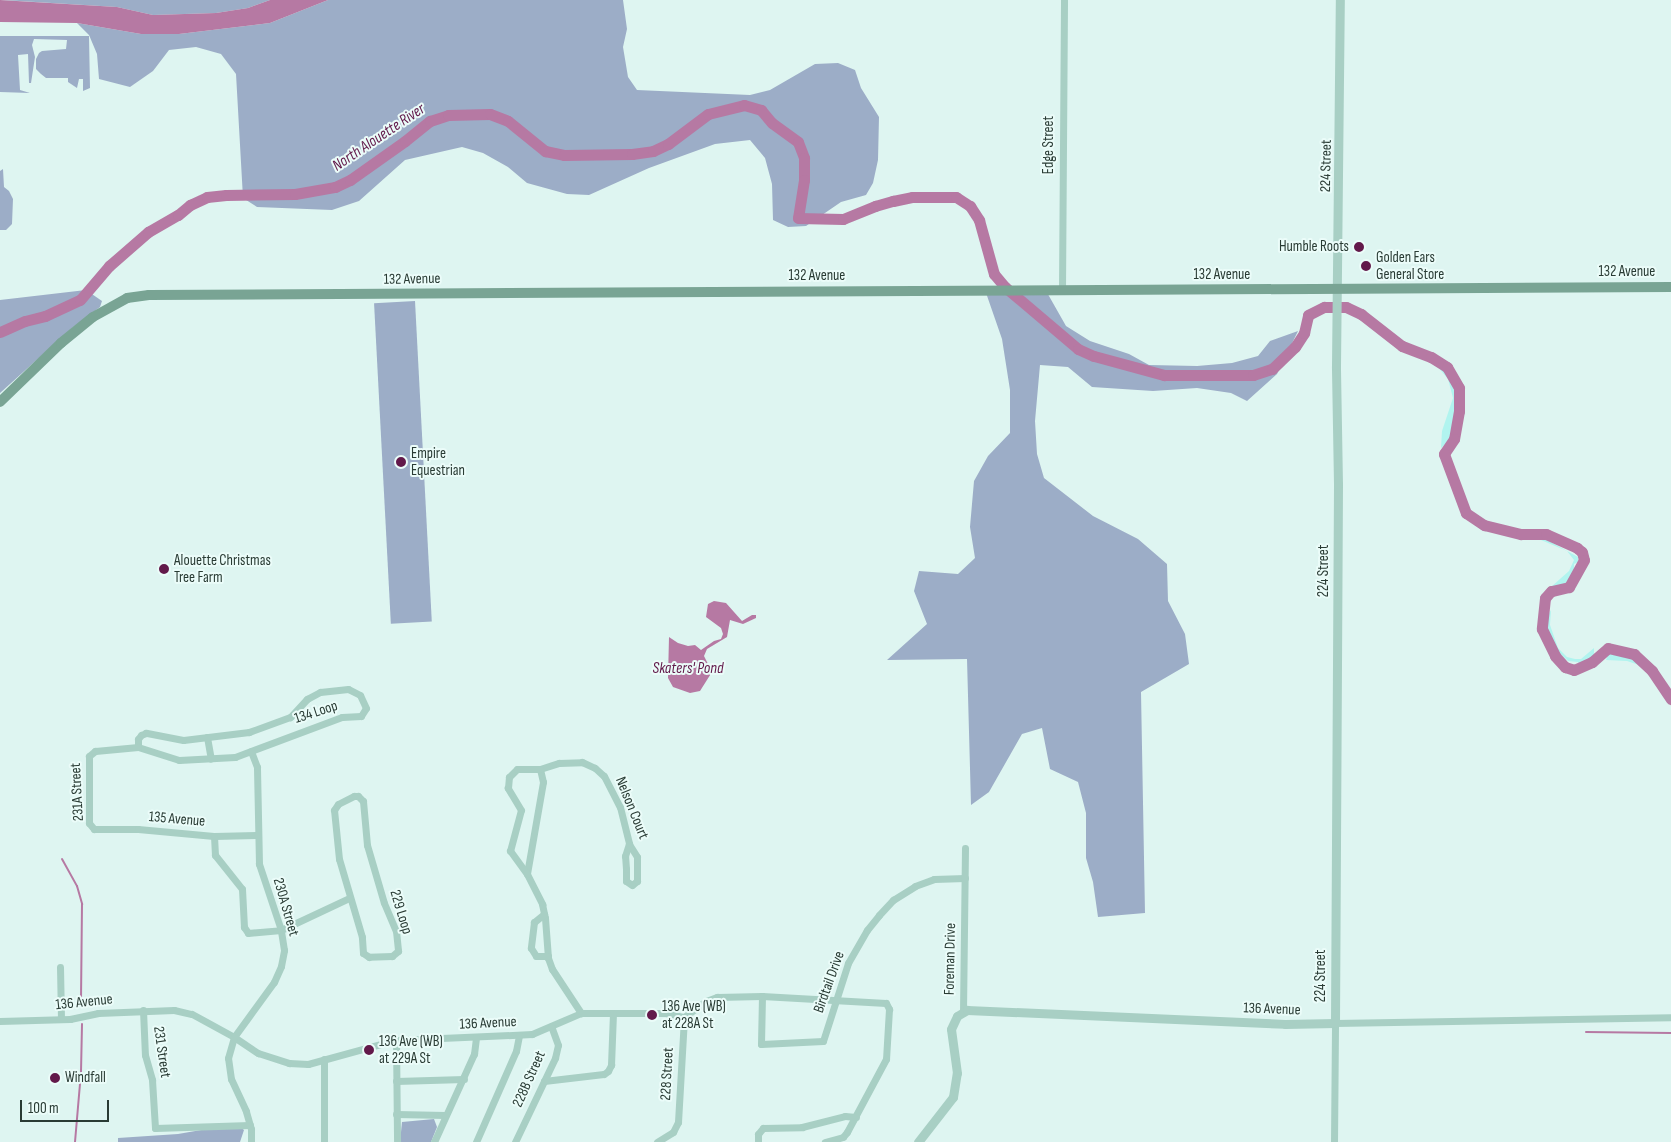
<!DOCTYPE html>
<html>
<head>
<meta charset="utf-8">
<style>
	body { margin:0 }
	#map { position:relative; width:1671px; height:1142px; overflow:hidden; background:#def5f1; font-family:"Sofia Sans Condensed",sans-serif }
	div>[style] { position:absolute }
	.green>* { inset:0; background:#9cadc7; transform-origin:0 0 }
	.sand>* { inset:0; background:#b1f4ef }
	.water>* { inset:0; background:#b679a3 }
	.stream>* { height:2px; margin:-1px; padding:0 1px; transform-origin:1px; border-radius:1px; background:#b679a3 }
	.river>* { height:11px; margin:-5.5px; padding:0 5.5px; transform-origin:5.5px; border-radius:5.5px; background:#b679a3 }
	.minor>* { height:7px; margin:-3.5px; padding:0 3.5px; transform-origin:3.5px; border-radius:3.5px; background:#a8cfc4 }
	.tertiary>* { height:9px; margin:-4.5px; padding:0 4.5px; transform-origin:4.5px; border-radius:4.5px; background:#a8cfc4 }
	.secondary>* { height:10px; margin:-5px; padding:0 5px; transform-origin:5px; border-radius:5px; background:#79a494 }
	.dots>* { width:14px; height:14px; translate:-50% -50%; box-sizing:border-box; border:2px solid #ebfcf9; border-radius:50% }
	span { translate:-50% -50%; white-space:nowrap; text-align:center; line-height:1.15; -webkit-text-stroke:4px #ebfcf9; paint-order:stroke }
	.street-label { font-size:15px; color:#293b34 }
	.poi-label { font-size:15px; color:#293b34 }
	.right { translate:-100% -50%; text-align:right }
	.left { translate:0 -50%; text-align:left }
	.water-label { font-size:16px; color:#62194a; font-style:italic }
	.scale { position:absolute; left:20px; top:1100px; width:89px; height:22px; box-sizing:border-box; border:2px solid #293b34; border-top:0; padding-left:6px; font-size:15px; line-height:18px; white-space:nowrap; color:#293b34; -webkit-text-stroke:4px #ebfcf9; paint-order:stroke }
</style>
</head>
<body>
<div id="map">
	<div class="green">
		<i style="clip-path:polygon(3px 0,270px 0,248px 8px,216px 13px,153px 15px,117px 7px)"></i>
		<i style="clip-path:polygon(328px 0,623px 0,627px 29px,623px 47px,628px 77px,637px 90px,750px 95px,770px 90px,815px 64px,838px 63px,855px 70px,861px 88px,879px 117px,878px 160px,873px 183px,866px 195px,841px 202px,806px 226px,788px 227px,773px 220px,772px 184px,765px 158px,750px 140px,715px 144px,649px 168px,589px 195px,567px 194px,527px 183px,508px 167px,483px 153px,462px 147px,405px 160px,359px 201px,332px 210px,257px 207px,243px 198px,236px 74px,221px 54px,196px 47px,169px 50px,153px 71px,130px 87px,99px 79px,97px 54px,89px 35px,77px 23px,141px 34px,179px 34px,270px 23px)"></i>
		<i style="clip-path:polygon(0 36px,89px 36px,90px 88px,83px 91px,83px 79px,79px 79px,77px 88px,68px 82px,68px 78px,46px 78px,41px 74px,36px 69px,36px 59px,39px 53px,42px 51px,66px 49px,67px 40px,34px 39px,32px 45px,35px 57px,31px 83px,29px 83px,28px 54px,18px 55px,20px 90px,30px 93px,0 92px)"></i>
		<i style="clip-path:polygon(3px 169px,4px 187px,9px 191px,13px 199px,12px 224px,6px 230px,0 230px,0 171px)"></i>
		<i style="clip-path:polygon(1045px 289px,1066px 326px,1090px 341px,1129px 354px,1149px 365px,1197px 366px,1232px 363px,1258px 356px,1270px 341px,1298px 331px,1277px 374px,1247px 401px,1231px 393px,1197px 388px,1153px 391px,1092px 387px,1068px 367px,1040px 365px,1035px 421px,1037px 454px,1044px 478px,1093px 516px,1138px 539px,1167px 564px,1168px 601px,1185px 634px,1189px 664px,1141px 692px,1145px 913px,1098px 917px,1093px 882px,1086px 858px,1086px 813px,1078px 782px,1050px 769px,1042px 728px,1022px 734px,989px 792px,971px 805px,967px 659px,887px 660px,927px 624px,914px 591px,919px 571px,958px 574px,975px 558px,970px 527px,974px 481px,988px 456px,1010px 433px,1010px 390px,1002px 339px,985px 290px)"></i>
		<i style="clip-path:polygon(86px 290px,102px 301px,100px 307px,72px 328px,0 393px,0 300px)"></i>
		<i style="left:415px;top:301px;width:321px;height:41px;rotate:87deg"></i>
		<i style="clip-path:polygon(434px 1119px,437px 1127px,431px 1142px,400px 1142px,402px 1122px)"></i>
		<i style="clip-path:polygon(236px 1124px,244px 1130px,240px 1142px,118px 1142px,118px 1138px,178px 1134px)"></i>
	</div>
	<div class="sand">
		<i style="clip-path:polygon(1439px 365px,1447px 371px,1454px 384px,1454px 397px,1457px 415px,1451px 439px,1441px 448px,1442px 431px,1453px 398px,1448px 379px,1437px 366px)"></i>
		<i style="clip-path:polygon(1541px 540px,1547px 540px,1578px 557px,1578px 562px,1574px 564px,1574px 574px,1569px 585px,1558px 588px,1551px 587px,1569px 571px,1574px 560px,1567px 551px)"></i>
		<i style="clip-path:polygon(1551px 610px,1550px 625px,1558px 648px,1567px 657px,1575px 659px,1581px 659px,1594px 648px,1594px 655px,1589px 660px,1579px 665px,1578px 662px,1568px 661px,1549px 643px,1545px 635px,1544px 623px)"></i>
		<i style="clip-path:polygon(1614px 650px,1625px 657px,1637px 659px,1642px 666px,1627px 661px,1606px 660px,1609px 652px)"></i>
	</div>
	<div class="water">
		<i style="clip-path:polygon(0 0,117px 7px,153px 15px,216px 13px,248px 8px,270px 0,328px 0,270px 23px,179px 34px,141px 34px,77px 23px,0 22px)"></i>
		<i style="clip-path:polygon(714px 601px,726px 603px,742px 621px,752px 615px,756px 615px,756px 618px,743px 624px,730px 620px,727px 637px,707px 649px,704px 656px,712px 672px,700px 691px,690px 693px,673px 687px,668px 678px,669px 637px,678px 643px,688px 646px,695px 645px,701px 650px,714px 641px,721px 639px,723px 634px,721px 628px,706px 617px,708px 604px)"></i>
	</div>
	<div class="stream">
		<i style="left:62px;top:859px;width:31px;rotate:61deg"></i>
		<i style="left:77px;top:886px;width:19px;rotate:74deg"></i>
		<i style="left:82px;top:904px;width:97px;rotate:90.6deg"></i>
		<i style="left:1586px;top:1032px;width:85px;rotate:0.7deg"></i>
		<i style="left:75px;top:1142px;width:70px;rotate:-85.1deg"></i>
		<i style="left:81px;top:1072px;width:48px;rotate:-88.8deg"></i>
	</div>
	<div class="river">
		<i style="left:0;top:332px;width:27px;rotate:-24deg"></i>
		<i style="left:25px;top:321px;width:21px;rotate:-14deg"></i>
		<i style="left:45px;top:316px;width:38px;rotate:-25deg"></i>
		<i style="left:80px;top:300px;width:45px;rotate:-49.5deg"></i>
		<i style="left:109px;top:266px;width:52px;rotate:-41.1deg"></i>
		<i style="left:148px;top:232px;width:34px;rotate:-30deg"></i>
		<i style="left:178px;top:215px;width:16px;rotate:-40deg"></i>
		<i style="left:190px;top:205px;width:19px;rotate:-25deg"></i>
		<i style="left:207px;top:197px;width:19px;rotate:-6deg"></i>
		<i style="left:226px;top:195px;width:69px;rotate:-0.8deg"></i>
		<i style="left:295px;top:194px;width:41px;rotate:-9.9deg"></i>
		<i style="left:335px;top:187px;width:17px;rotate:-25deg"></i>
		<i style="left:350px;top:180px;width:67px;rotate:-35.3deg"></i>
		<i style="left:405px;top:141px;width:32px;rotate:-39deg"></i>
		<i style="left:430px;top:121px;width:19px;rotate:-18deg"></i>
		<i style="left:448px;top:115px;width:42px;rotate:-1.4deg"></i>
		<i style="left:490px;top:114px;width:19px;rotate:21deg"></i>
		<i style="left:508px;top:121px;width:48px;rotate:39deg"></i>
		<i style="left:545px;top:151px;width:19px;rotate:12deg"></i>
		<i style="left:564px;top:155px;width:68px;rotate:-0.8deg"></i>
		<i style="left:632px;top:154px;width:21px;rotate:-8deg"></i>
		<i style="left:653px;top:151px;width:17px;rotate:-25deg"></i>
		<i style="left:668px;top:144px;width:50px;rotate:-36.9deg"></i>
		<i style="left:708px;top:114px;width:37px;rotate:-14deg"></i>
		<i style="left:744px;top:105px;width:18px;rotate:16deg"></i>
		<i style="left:761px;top:110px;width:17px;rotate:50deg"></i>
		<i style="left:772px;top:123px;width:32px;rotate:36deg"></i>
		<i style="left:798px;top:142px;width:17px;rotate:69deg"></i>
		<i style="left:804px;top:158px;width:22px;rotate:90deg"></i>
		<i style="left:804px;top:180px;width:38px;rotate:99deg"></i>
		<i style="left:798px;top:218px;width:45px;rotate:1.3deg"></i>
		<i style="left:843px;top:219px;width:35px;rotate:-22deg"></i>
		<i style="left:875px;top:206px;width:19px;rotate:-16deg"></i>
		<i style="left:893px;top:201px;width:19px;rotate:-12deg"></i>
		<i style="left:912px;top:197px;width:44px"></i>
		<i style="left:956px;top:197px;width:17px;rotate:33deg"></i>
		<i style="left:970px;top:206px;width:17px;rotate:57deg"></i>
		<i style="left:979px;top:220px;width:56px;rotate:74.5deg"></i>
		<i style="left:994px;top:274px;width:17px;rotate:50deg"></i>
		<i style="left:1005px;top:287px;width:96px;rotate:40.3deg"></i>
		<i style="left:1078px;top:349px;width:17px;rotate:24deg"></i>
		<i style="left:1094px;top:356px;width:73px;rotate:15.2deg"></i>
		<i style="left:1164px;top:375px;width:89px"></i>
		<i style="left:1253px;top:375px;width:20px;rotate:-18deg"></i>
		<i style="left:1272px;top:369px;width:32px;rotate:-44deg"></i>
		<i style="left:1295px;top:347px;width:17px;rotate:-57deg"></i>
		<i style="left:1304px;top:333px;width:18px;rotate:-77deg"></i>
		<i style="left:1308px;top:315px;width:18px;rotate:-27deg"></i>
		<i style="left:1324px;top:307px;width:22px"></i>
		<i style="left:1346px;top:307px;width:17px;rotate:25deg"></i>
		<i style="left:1361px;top:314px;width:52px;rotate:38deg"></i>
		<i style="left:1402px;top:346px;width:31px;rotate:21deg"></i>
		<i style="left:1431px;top:357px;width:19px;rotate:32deg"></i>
		<i style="left:1447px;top:367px;width:24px;rotate:60deg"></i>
		<i style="left:1459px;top:388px;width:23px;rotate:90deg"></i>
		<i style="left:1459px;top:411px;width:28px;rotate:100deg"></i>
		<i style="left:1454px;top:439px;width:18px;rotate:124deg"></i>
		<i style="left:1444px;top:454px;width:63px;rotate:69.6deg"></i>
		<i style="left:1466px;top:513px;width:22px;rotate:34deg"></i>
		<i style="left:1484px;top:525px;width:38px;rotate:14deg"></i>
		<i style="left:1521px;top:534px;width:25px"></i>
		<i style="left:1546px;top:534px;width:34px;rotate:24deg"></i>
		<i style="left:1577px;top:548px;width:6px;rotate:39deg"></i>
		<i style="left:1582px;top:552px;width:8px;rotate:76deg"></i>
		<i style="left:1584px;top:560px;width:31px;rotate:119deg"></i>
		<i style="left:1569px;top:587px;width:18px;rotate:167deg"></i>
		<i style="left:1551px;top:591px;width:9px;rotate:131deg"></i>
		<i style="left:1545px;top:598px;width:31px;rotate:96deg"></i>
		<i style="left:1542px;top:629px;width:30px;rotate:64deg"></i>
		<i style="left:1555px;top:656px;width:15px;rotate:48deg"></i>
		<i style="left:1565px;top:667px;width:9px;rotate:18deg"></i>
		<i style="left:1574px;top:670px;width:20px;rotate:-24deg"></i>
		<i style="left:1592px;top:662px;width:21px;rotate:-41deg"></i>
		<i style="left:1608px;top:648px;width:27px;rotate:13deg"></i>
		<i style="left:1634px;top:654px;width:25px;rotate:43deg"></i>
		<i style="left:1652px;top:671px;width:34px;rotate:56deg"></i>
	</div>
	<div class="minor">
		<i style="left:1062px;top:290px;width:290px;rotate:-89.6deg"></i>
		<i style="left:207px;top:737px;width:22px;rotate:80deg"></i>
		<i style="left:138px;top:747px;width:43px;rotate:17.6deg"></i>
		<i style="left:179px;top:760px;width:56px;rotate:-3.1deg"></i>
		<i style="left:235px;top:757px;width:114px;rotate:-20.5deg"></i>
		<i style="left:342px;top:717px;width:19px;rotate:-3deg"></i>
		<i style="left:361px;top:716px;width:9px;rotate:-58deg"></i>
		<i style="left:366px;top:708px;width:14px;rotate:-115deg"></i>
		<i style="left:360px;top:695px;width:13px;rotate:-153deg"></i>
		<i style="left:348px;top:689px;width:28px;rotate:174deg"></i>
		<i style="left:320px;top:692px;width:15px;rotate:152deg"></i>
		<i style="left:307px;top:699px;width:25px;rotate:133deg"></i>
		<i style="left:290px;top:717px;width:44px;rotate:159.9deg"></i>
		<i style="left:249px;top:732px;width:66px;rotate:173.1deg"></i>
		<i style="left:183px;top:740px;width:38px;rotate:-169deg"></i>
		<i style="left:146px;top:733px;width:5px;rotate:158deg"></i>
		<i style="left:141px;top:735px;width:5px;rotate:127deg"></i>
		<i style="left:138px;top:739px;width:8px;rotate:90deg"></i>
		<i style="left:138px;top:747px;width:43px;rotate:174.7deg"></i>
		<i style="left:95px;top:751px;width:8px;rotate:140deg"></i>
		<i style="left:89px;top:756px;width:67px;rotate:90deg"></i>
		<i style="left:89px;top:823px;width:8px;rotate:50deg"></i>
		<i style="left:94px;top:829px;width:44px"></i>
		<i style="left:138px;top:829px;width:76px;rotate:5.3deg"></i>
		<i style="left:214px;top:836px;width:44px;rotate:-1.3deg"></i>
		<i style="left:540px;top:769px;width:13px;rotate:77deg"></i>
		<i style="left:543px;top:782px;width:93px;rotate:99.9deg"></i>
		<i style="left:527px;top:874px;width:34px;rotate:63deg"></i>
		<i style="left:542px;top:904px;width:14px;rotate:78deg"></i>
		<i style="left:545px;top:918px;width:40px;rotate:85.7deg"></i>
		<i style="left:548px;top:958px;width:12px;rotate:70deg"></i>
		<i style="left:552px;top:969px;width:53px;rotate:56.6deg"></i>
		<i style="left:540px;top:769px;width:20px;rotate:-18deg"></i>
		<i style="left:559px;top:763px;width:23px;rotate:-2deg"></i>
		<i style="left:582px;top:762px;width:14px;rotate:25deg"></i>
		<i style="left:595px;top:768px;width:12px;rotate:42deg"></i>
		<i style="left:604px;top:776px;width:35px;rotate:63deg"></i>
		<i style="left:620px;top:807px;width:38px;rotate:76deg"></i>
		<i style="left:629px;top:844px;width:15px;rotate:58deg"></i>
		<i style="left:637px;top:857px;width:24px;rotate:90deg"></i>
		<i style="left:637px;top:881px;width:6px;rotate:141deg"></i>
		<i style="left:632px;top:885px;width:7px;rotate:-146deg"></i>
		<i style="left:626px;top:881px;width:12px;rotate:-90deg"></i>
		<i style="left:626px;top:869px;width:13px;rotate:-94deg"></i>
		<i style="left:625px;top:856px;width:13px;rotate:-72deg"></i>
		<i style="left:354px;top:796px;width:4px"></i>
		<i style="left:358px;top:796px;width:7px;rotate:45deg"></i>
		<i style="left:363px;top:801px;width:44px;rotate:84.8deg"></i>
		<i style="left:367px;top:845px;width:60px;rotate:73.7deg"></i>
		<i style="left:384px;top:903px;width:30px;rotate:67deg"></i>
		<i style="left:396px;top:931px;width:20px;rotate:84deg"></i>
		<i style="left:398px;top:951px;width:8px;rotate:140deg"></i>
		<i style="left:392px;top:956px;width:23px;rotate:178deg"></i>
		<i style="left:369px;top:957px;width:7px;rotate:-146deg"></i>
		<i style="left:363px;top:953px;width:16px;rotate:-94deg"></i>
		<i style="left:362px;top:937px;width:81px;rotate:-106.4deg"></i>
		<i style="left:339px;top:859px;width:49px;rotate:-95.8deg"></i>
		<i style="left:334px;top:810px;width:7px;rotate:-56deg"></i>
		<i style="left:338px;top:804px;width:18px;rotate:-27deg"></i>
		<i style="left:214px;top:836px;width:19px;rotate:87deg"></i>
		<i style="left:215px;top:855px;width:43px;rotate:51.5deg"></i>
		<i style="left:242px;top:889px;width:38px;rotate:87deg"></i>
		<i style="left:244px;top:927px;width:7px;rotate:56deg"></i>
		<i style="left:248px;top:933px;width:33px;rotate:-5deg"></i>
		<i style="left:281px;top:930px;width:75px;rotate:-25.2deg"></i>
		<i style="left:527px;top:874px;width:29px;rotate:-126deg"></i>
		<i style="left:510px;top:851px;width:42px;rotate:-75deg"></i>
		<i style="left:521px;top:810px;width:26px;rotate:-121deg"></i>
		<i style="left:508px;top:788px;width:11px;rotate:-85deg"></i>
		<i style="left:509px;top:777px;width:11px;rotate:-45deg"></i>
		<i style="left:517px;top:769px;width:23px"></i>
		<i style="left:544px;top:914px;width:13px;rotate:141deg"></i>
		<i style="left:534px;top:922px;width:26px;rotate:97deg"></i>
		<i style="left:531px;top:948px;width:9px;rotate:58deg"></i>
		<i style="left:536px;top:956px;width:12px"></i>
		<i style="left:60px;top:967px;width:52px;rotate:88.9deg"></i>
		<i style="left:762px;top:996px;width:48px;rotate:91.2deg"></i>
		<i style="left:761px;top:1044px;width:62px;rotate:-2.8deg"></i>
		<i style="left:823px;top:1041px;width:82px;rotate:-72.2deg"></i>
		<i style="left:848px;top:963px;width:38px;rotate:-60deg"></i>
		<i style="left:867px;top:930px;width:19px;rotate:-51deg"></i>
		<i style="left:879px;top:915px;width:21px;rotate:-47deg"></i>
		<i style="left:893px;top:900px;width:26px;rotate:-32deg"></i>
		<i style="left:915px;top:886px;width:20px;rotate:-20deg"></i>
		<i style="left:934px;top:879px;width:31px;rotate:-2deg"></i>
		<i style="left:143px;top:1010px;width:45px;rotate:87.5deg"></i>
		<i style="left:145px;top:1055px;width:26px;rotate:74deg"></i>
		<i style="left:152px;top:1080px;width:48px;rotate:86.4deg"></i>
		<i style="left:155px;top:1128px;width:95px;rotate:-1.8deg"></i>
		<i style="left:963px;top:1012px;width:164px;rotate:-89.3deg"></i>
		<i style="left:0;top:1021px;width:70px;rotate:-1.6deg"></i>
		<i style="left:70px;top:1019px;width:29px;rotate:-12deg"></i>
		<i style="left:98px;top:1013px;width:76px;rotate:-2.3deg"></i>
		<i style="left:174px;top:1010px;width:18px;rotate:13deg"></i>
		<i style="left:192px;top:1014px;width:48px;rotate:28.7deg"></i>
		<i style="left:234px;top:1037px;width:29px;rotate:34deg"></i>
		<i style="left:258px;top:1053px;width:33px;rotate:18deg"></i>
		<i style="left:289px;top:1063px;width:19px;rotate:3deg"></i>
		<i style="left:308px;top:1064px;width:91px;rotate:-15.3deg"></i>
		<i style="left:396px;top:1040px;width:136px;rotate:-2.5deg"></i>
		<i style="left:532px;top:1034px;width:53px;rotate:-23.2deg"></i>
		<i style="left:581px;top:1013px;width:85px"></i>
		<i style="left:666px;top:1013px;width:18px;rotate:13deg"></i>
		<i style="left:684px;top:1017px;width:27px;rotate:-36deg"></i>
		<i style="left:706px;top:1001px;width:12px;rotate:-20deg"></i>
		<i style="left:717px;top:997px;width:45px;rotate:-1.3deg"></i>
		<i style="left:762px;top:996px;width:124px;rotate:3.2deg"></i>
		<i style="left:886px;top:1003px;width:7px;rotate:63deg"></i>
		<i style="left:889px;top:1009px;width:50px;rotate:93.4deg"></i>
		<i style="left:886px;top:1059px;width:83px;rotate:118.1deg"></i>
		<i style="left:847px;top:1132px;width:6px;rotate:129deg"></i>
		<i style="left:843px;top:1137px;width:19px;rotate:164deg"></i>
		<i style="left:396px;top:1040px;width:102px;rotate:89.4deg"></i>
		<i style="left:396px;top:1081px;width:68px;rotate:-1.7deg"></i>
		<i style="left:544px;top:1081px;width:60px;rotate:-6.7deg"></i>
		<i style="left:604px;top:1074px;width:5px;rotate:-37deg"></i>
		<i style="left:608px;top:1071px;width:7px;rotate:-63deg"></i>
		<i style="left:611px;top:1065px;width:52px;rotate:-87.8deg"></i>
		<i style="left:396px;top:1114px;width:49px;rotate:1.2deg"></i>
		<i style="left:251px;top:1142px;width:13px;rotate:-90deg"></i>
		<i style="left:251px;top:1129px;width:19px;rotate:-106deg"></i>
		<i style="left:246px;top:1111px;width:35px;rotate:-115deg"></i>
		<i style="left:231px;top:1079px;width:21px;rotate:-98deg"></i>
		<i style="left:228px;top:1058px;width:22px;rotate:-74deg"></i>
		<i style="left:234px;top:1037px;width:68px;rotate:-54deg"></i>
		<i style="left:274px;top:982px;width:17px;rotate:-66deg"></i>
		<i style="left:281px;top:966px;width:16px;rotate:-79deg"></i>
		<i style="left:284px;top:950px;width:20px;rotate:-99deg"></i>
		<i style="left:281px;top:930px;width:70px;rotate:-108.4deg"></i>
		<i style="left:259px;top:864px;width:97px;rotate:-91.2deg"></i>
		<i style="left:257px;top:767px;width:17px;rotate:-111deg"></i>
		<i style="left:324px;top:1142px;width:83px;rotate:-90deg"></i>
		<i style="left:434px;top:1142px;width:97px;rotate:-65.6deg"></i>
		<i style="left:474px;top:1054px;width:16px;rotate:-83deg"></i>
		<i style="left:476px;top:1142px;width:99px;rotate:-66.3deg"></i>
		<i style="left:516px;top:1051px;width:16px;rotate:-79deg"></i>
		<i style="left:515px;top:1142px;width:93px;rotate:-64.5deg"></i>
		<i style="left:555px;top:1058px;width:13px;rotate:-77deg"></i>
		<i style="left:558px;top:1045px;width:20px;rotate:-110deg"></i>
		<i style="left:657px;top:1142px;width:19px;rotate:-32deg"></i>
		<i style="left:673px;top:1132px;width:11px;rotate:-63deg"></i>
		<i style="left:678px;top:1122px;width:105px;rotate:-86.7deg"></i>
		<i style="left:758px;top:1142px;width:8px;rotate:-90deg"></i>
		<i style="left:758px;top:1134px;width:8px;rotate:-50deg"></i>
		<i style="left:763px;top:1128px;width:39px;rotate:-1deg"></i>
		<i style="left:802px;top:1127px;width:44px;rotate:-14.3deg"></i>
		<i style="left:845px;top:1116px;width:11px;rotate:5deg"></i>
		<i style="left:1334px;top:1142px;width:119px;rotate:-89.5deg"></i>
		<i style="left:1335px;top:1023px;width:336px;rotate:-1deg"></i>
	</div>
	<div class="tertiary">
		<i style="left:918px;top:1142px;width:57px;rotate:-52.1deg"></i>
		<i style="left:953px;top:1097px;width:24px;rotate:-81deg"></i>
		<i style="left:957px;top:1073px;width:44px;rotate:-97.8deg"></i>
		<i style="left:951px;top:1029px;width:14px;rotate:-65deg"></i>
		<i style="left:957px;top:1016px;width:12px;rotate:-31deg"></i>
		<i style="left:967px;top:1010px;width:318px;rotate:2.5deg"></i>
		<i style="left:1285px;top:1024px;width:50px;rotate:-1.1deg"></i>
		<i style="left:1335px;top:1023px;width:539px;rotate:-89.68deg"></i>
		<i style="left:1338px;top:484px;width:118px;rotate:-91deg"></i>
		<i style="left:1336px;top:366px;width:366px;rotate:-89.4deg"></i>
	</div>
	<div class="secondary">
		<i style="left:0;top:402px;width:85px;rotate:-44deg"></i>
		<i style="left:61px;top:343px;width:41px;rotate:-39.1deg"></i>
		<i style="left:93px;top:317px;width:39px;rotate:-29deg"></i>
		<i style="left:127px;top:298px;width:22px;rotate:-8deg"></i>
		<i style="left:149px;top:295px;width:1522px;rotate:-0.3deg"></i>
	</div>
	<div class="dots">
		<i style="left:1359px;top:247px;background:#62194a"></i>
		<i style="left:1366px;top:266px;background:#62194a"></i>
		<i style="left:401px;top:462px;background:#62194a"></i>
		<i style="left:164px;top:569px;background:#62194a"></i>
		<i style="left:652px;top:1015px;background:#62194a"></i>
		<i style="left:369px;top:1050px;background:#62194a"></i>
		<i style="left:55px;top:1078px;background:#62194a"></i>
	</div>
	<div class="street-label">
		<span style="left:1049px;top:145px;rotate:-90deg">Edge Street</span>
		<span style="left:1326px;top:166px;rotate:-89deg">224 Street</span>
		<span style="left:1627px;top:272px">132 Avenue</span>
		<span style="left:1222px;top:275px">132 Avenue</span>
		<span style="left:817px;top:276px">132 Avenue</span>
		<span style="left:412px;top:279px;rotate:-1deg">132 Avenue</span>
		<span style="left:1324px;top:571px;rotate:-90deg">224 Street</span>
		<span style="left:316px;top:712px;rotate:-18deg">134 Loop</span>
		<span style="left:77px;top:792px;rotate:-93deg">231A Street</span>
		<span style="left:632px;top:808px;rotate:68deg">Nelson Court</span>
		<span style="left:177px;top:819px;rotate:5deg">135 Avenue</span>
		<span style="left:286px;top:907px;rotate:74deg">230A Street</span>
		<span style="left:401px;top:912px;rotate:73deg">229 Loop</span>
		<span style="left:950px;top:959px;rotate:-89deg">Foreman Drive</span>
		<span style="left:1321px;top:976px;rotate:-90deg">224 Street</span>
		<span style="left:829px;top:982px;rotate:-70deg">Birdtail Drive</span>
		<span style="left:84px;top:1002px;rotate:-6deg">136 Avenue</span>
		<span style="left:1272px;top:1009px;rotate:2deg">136 Avenue</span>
		<span style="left:488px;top:1023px;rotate:-3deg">136 Avenue</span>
		<span style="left:162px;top:1052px;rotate:82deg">231 Street</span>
		<span style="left:667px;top:1074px;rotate:-87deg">228 Street</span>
		<span style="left:529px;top:1079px;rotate:-66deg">228B Street</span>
	</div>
	<div class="poi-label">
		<span class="right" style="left:1349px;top:247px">Humble Roots</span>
		<span class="left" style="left:1376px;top:266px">Golden Ears<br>General Store</span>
		<span class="left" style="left:411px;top:462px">Empire<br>Equestrian</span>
		<span class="left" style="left:174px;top:569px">Alouette Christmas<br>Tree Farm</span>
		<span class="left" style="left:662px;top:1015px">136 Ave (WB)<br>at 228A St</span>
		<span class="left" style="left:379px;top:1050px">136 Ave (WB)<br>at 229A St</span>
		<span class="left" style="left:65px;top:1078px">Windfall</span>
	</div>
	<div class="water-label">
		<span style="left:379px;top:138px;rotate:-34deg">North Alouette River</span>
		<span style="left:688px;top:669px">Skaters' Pond</span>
	</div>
	<div class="scale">100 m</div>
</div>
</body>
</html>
